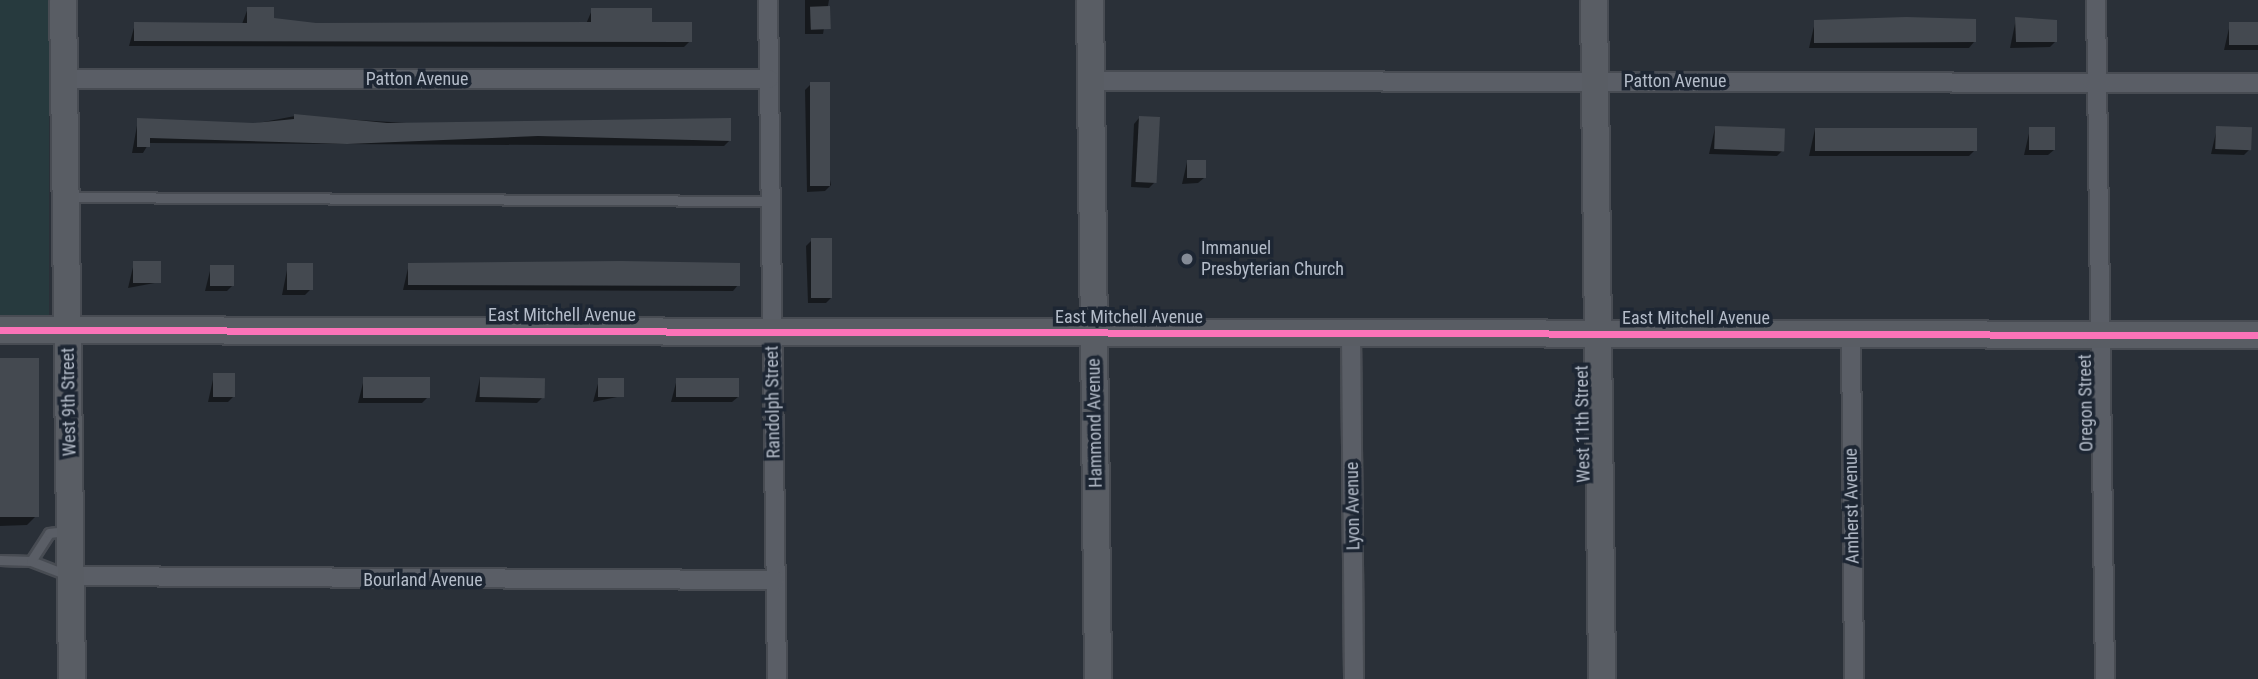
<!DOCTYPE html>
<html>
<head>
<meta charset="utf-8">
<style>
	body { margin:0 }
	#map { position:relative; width:2258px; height:679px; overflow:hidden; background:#2a3038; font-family:"Roboto Condensed",sans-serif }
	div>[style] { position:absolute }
	.green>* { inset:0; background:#273a3e; transform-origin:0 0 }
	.shadow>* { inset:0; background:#0007 }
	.building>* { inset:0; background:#444950; transform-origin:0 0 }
	.roads { filter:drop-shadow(2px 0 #484c53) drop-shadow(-2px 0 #484c53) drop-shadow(0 2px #484c53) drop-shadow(0 -2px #484c53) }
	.lane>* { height:9px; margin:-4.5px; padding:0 4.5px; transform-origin:4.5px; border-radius:4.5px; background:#5a5e66 }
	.street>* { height:18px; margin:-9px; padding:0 9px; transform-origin:9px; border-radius:9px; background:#5a5e66 }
	.secondary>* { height:26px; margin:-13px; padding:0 13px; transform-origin:13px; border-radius:13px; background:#595d64 }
	.cycleway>* { height:7px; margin:-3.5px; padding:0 3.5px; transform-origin:3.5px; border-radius:3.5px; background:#fb73b8 }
	.dots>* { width:19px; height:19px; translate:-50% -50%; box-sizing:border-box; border:4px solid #1d2633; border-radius:50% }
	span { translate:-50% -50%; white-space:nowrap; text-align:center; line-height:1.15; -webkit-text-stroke:7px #1d2633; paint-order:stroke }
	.street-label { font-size:18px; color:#b4bcc9 }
	.poi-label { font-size:18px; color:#b4bcc9 }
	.left { translate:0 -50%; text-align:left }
</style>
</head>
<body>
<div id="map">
	<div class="green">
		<i style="left:0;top:0;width:49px;height:315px"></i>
	</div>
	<div class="shadow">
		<i style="clip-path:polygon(805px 0,829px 0,823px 34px,805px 34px)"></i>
		<i style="clip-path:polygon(248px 8px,272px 20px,316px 24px,586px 24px,592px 10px,690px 41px,684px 47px,129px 46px,135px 24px,242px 24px)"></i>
		<i style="clip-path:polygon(2016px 19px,2056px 41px,2050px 47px,2010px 48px)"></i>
		<i style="clip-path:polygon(1815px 22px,1974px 42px,1969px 48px,1809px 48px)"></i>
		<i style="clip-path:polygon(2230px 24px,2258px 24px,2258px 50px,2224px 50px)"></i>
		<i style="clip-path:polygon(811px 84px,831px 185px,825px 191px,807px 192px,805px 90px)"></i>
		<i style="clip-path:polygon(295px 116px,438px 125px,730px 140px,724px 146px,149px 143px,143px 153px,132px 153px,138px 120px,253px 124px)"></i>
		<i style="clip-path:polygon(1139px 118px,1155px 182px,1149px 188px,1131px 187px,1134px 124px)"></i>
		<i style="clip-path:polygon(1715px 128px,1783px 150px,1777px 156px,1709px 154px)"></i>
		<i style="clip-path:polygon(2217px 128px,2250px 149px,2244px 155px,2211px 154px)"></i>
		<i style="clip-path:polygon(1815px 129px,1975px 150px,1969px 156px,1809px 156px)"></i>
		<i style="clip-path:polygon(2030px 129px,2054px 150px,2048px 155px,2024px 155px)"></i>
		<i style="clip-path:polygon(1187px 162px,1204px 178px,1198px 183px,1182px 184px)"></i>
		<i style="clip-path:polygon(812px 240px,832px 297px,826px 303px,808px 303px,806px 246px)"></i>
		<i style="clip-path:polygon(134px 263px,160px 282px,128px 288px)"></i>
		<i style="clip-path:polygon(409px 264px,738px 285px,733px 291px,403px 290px)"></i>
		<i style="clip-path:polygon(288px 265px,311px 289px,305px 295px,282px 295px)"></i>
		<i style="clip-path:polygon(211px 267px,233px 285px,227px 291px,205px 291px)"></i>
		<i style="clip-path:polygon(0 362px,36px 516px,27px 525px,0 526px)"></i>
		<i style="clip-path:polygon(214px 375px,234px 396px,228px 402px,208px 402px)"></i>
		<i style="clip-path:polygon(480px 378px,543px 397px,537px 403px,475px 402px)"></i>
		<i style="clip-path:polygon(364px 379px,428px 397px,422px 403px,358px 403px)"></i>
		<i style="clip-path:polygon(677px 379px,738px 397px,732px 402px,671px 402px)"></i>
		<i style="clip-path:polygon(599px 380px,622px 396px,593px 402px)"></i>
	</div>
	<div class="building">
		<i style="left:830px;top:6px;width:23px;height:20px;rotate:88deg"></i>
		<i style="clip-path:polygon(247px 7px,274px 7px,274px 18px,316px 23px,591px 22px,591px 8px,652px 8px,652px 22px,692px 22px,692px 42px,134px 41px,134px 22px,247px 23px)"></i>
		<i style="clip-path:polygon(1906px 17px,1976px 19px,1976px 42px,1814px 43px,1814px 20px)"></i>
		<i style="clip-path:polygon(2015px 17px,2057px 20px,2057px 42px,2016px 42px)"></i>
		<i style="left:2229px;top:22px;width:29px;height:23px"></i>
		<i style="left:810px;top:82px;width:20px;height:104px"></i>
		<i style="clip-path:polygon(294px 114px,387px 123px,731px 118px,731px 141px,538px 136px,347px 144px,150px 138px,150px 147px,137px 147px,137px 118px,253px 123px,294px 119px)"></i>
		<i style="left:1139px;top:116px;width:21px;height:66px;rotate:3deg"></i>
		<i style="left:1715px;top:126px;width:70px;height:23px;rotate:2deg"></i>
		<i style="left:2216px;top:126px;width:36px;height:23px;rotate:2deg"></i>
		<i style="left:2029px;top:127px;width:26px;height:23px"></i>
		<i style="left:1815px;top:128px;width:162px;height:23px"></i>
		<i style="left:1206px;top:160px;width:18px;height:19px;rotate:90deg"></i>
		<i style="left:811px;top:238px;width:21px;height:60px"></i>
		<i style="left:133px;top:261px;width:28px;height:22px"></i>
		<i style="clip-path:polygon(621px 261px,740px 263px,740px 286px,408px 285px,408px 263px)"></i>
		<i style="left:287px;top:263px;width:26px;height:27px"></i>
		<i style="left:210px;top:265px;width:24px;height:21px"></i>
		<i style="left:0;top:358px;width:39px;height:159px"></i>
		<i style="left:213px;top:373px;width:22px;height:24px"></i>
		<i style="left:363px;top:377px;width:67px;height:21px"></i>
		<i style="left:480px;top:377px;width:65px;height:20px;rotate:1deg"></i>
		<i style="left:598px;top:378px;width:26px;height:19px"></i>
		<i style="left:676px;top:378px;width:63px;height:19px"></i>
	</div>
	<div class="roads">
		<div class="lane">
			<i style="left:68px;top:197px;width:702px;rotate:0.33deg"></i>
			<i style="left:0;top:560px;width:31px;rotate:2deg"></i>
			<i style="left:31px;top:561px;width:40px;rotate:21deg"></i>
			<i style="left:31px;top:561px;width:33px;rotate:-57deg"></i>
			<i style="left:49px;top:533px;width:17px;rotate:-7deg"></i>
		</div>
		<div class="street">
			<i style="left:768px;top:0;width:679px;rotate:89.24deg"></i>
			<i style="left:2096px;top:0;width:679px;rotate:89.24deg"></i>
			<i style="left:64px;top:79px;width:705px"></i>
			<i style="left:1092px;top:81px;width:1166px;rotate:0.1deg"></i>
			<i style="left:1351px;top:333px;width:346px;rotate:89.5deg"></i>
			<i style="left:1851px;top:334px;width:345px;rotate:89.5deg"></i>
			<i style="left:71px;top:576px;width:704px;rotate:0.33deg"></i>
		</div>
		<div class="secondary">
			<i style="left:63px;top:0;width:679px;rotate:89.24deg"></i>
			<i style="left:1090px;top:0;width:679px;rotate:89.32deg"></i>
			<i style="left:1594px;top:0;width:679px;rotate:89.32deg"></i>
			<i style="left:0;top:330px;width:2258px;rotate:0.13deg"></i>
		</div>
	</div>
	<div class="cycleway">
		<i style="left:0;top:330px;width:2258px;rotate:0.13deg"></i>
	</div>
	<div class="dots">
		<i style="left:1187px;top:259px;background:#848b96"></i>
	</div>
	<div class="street-label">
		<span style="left:417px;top:79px">Patton Avenue</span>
		<span style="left:1675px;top:81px">Patton Avenue</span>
		<span style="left:562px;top:315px">East Mitchell Avenue</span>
		<span style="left:1129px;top:317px">East Mitchell Avenue</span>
		<span style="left:1696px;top:318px">East Mitchell Avenue</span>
		<span style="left:69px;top:402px;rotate:-91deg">West 9th Street</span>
		<span style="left:773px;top:402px;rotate:-91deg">Randolph Street</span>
		<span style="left:2086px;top:403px;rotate:-91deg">Oregon Street</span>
		<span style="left:1095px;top:423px;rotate:-91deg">Hammond Avenue</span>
		<span style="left:1583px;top:424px;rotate:-91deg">West 11th Street</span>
		<span style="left:1353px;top:506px;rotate:-91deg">Lyon Avenue</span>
		<span style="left:1852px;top:506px;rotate:-91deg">Amherst Avenue</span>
		<span style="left:423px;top:580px">Bourland Avenue</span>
	</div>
	<div class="poi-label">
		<span class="left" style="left:1201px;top:259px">Immanuel<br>Presbyterian Church</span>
	</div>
</div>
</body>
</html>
